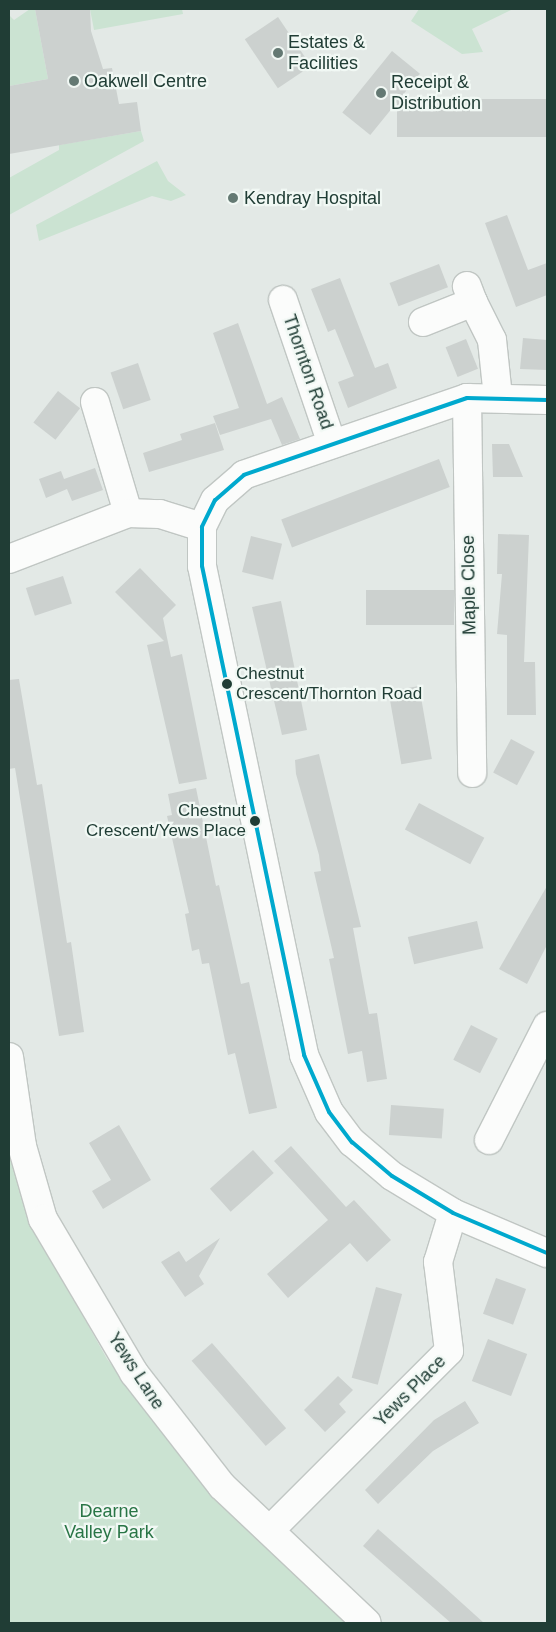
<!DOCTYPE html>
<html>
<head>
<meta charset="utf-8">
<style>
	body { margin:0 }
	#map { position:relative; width:556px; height:1632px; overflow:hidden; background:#e3e9e6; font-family:Arial,sans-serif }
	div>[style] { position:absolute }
	.green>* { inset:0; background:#cbe3d2 }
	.building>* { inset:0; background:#ccd1cf; transform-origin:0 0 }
	.roads { filter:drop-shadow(1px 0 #c0c6c3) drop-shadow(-1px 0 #c0c6c3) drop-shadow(0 1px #c0c6c3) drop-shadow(0 -1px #c0c6c3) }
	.minor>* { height:28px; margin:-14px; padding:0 14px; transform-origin:14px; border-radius:14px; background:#fbfcfb }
	.bus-1>* { height:4px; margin:-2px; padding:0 2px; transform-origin:2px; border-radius:2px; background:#00a9ce }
	.dots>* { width:14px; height:14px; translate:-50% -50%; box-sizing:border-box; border:2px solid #f1f8f4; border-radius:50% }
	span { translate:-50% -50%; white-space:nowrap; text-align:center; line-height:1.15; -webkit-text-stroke:4.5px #f1f8f4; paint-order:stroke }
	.bus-label { font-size:17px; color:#203d35 }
	.left { translate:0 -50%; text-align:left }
	.right { translate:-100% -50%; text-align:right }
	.poi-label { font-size:18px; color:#203d35 }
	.street-label { font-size:18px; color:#203d35 }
	.park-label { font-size:18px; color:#297546 }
	.frame { position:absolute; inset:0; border:10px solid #203d35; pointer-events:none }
</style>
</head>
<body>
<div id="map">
	<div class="green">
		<i style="clip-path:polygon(30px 9px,35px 9px,48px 79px,9px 86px,9px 15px,14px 20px)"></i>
		<i style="clip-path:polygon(90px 9px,182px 9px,183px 14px,94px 30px)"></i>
		<i style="clip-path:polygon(419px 9px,513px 9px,472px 29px,483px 52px,462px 54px,411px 21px)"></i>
		<i style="clip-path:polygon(141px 131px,144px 141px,9px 215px,9px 178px,59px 150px,59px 145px)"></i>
		<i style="clip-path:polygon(157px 161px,168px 181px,186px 195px,171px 201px,152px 196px,39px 241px,36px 225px)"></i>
		<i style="clip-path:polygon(9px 1132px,32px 1225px,107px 1359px,224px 1505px,345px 1623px,9px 1623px)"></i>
	</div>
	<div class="building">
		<i style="clip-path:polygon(35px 9px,90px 9px,91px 31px,103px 69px,112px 68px,119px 104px,137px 102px,141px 131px,9px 154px,9px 86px,48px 79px)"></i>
		<i style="left:278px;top:17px;width:59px;height:40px;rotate:56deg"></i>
		<i style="left:392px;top:51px;width:36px;height:79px;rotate:39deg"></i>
		<i style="left:547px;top:99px;width:38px;height:150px;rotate:90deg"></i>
		<i style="clip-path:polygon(507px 215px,528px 270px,547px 263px,547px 295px,516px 307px,485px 223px)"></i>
		<i style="left:439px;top:264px;width:25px;height:53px;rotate:69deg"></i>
		<i style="clip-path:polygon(340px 278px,375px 368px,388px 363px,397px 388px,348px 408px,338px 382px,354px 376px,335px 329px,328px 332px,311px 289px)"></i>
		<i style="clip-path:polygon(238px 323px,267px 404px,282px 397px,300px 439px,282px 445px,271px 419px,220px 435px,213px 416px,239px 408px,213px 333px)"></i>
		<i style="clip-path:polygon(523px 338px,547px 340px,547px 370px,520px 369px)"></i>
		<i style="left:466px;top:339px;width:32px;height:22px;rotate:68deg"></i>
		<i style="left:138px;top:363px;width:39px;height:29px;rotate:71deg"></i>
		<i style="left:58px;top:391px;width:28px;height:40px;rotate:38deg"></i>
		<i style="clip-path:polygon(215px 423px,224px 450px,149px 472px,143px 453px,182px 440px,180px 434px)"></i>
		<i style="clip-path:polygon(492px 444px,509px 444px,523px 477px,493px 477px)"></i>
		<i style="left:439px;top:459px;width:30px;height:169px;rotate:69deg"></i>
		<i style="clip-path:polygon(95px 468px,103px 490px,72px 501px,67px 489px,46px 498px,39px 479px,61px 471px,64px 479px)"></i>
		<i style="clip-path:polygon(498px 534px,529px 535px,524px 662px,535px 662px,536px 715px,507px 715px,507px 635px,497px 634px,502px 574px,497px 574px)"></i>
		<i style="left:251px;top:536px;width:32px;height:37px;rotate:14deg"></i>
		<i style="clip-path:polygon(140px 568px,176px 605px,163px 618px,171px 657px,182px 654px,207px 779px,179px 784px,147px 645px,164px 641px,115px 592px)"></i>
		<i style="left:63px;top:576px;width:29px;height:39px;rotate:72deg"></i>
		<i style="left:454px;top:590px;width:35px;height:88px;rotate:90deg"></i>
		<i style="clip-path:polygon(281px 601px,307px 730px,282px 735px,252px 607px)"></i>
		<i style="clip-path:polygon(19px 679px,37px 785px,42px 784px,67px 943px,71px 942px,84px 1032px,59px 1036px,15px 768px,9px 769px,9px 680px)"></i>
		<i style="left:419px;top:686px;width:74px;height:31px;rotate:80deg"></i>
		<i style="left:511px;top:739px;width:27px;height:38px;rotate:28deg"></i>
		<i style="clip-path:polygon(319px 754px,361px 927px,353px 928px,369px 1014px,377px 1013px,387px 1079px,367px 1082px,362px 1051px,348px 1054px,329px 959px,334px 958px,314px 872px,321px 871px,319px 855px,296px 774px,295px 760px)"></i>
		<i style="clip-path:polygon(196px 788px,216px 886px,219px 885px,241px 984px,249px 982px,277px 1108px,249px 1114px,235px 1053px,228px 1055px,209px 963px,202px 964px,199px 949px,192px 951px,185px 914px,189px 913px,167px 816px,172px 815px,168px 794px)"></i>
		<i style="left:419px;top:803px;width:74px;height:30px;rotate:28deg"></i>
		<i style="clip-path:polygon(547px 886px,547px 945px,527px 984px,499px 969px)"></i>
		<i style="left:477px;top:921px;width:28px;height:71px;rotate:77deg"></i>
		<i style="left:471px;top:1025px;width:30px;height:39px;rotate:27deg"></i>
		<i style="left:391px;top:1105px;width:53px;height:30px;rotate:4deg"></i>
		<i style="clip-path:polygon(119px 1125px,151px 1180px,103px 1209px,92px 1191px,111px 1180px,89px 1143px)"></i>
		<i style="clip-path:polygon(291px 1146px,346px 1207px,354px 1200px,391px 1240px,367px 1262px,350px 1243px,288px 1298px,267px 1274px,328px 1220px,274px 1161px)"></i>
		<i style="left:253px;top:1150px;width:31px;height:58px;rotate:48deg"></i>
		<i style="clip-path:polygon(220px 1238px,199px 1276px,204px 1284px,185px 1297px,161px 1262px,179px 1251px,186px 1262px)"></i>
		<i style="left:496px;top:1278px;width:32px;height:38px;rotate:20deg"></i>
		<i style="left:376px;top:1287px;width:27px;height:94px;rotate:15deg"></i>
		<i style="left:488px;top:1339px;width:42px;height:45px;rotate:21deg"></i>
		<i style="left:212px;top:1343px;width:113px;height:27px;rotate:49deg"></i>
		<i style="clip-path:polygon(338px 1376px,353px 1390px,339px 1404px,346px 1412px,325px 1432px,304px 1410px)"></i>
		<i style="clip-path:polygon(465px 1401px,479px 1423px,433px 1451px,378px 1504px,365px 1490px,434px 1420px)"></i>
		<i style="clip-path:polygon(378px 1529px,443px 1586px,484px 1623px,451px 1623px,363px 1546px)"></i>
	</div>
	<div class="roads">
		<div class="minor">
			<i style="left:283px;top:300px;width:152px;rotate:71.2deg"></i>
			<i style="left:473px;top:302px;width:42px;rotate:63.4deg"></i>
			<i style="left:492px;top:340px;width:57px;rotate:84deg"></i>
			<i style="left:423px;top:322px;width:54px;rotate:-21.8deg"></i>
			<i style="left:473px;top:302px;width:17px;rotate:-111deg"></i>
			<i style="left:467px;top:398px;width:375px;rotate:89.2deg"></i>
			<i style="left:547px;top:400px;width:80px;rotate:-178.6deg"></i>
			<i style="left:467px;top:398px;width:236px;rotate:161deg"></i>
			<i style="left:244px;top:475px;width:38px;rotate:139deg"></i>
			<i style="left:215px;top:500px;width:30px;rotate:116deg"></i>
			<i style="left:202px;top:527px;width:39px;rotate:90deg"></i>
			<i style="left:202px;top:566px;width:500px;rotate:78.2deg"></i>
			<i style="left:304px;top:1055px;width:62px;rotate:66.3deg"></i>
			<i style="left:329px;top:1112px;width:38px;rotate:53deg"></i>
			<i style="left:352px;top:1142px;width:52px;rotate:40.4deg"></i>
			<i style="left:392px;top:1176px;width:71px;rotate:31.2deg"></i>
			<i style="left:453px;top:1213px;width:102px;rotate:23.1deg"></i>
			<i style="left:95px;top:402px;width:116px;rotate:73.4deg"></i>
			<i style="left:9px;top:559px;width:128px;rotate:-21.1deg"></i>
			<i style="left:128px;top:513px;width:32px;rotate:2deg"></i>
			<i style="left:160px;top:514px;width:44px;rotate:17.2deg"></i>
			<i style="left:9px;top:1057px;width:90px;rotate:81.7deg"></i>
			<i style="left:22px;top:1146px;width:76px;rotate:74deg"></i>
			<i style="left:43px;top:1219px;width:179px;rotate:59.4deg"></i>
			<i style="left:134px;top:1373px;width:143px;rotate:52.1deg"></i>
			<i style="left:222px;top:1486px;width:199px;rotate:43.4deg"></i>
			<i style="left:489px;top:1140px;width:128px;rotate:-63deg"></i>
			<i style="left:270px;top:1530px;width:253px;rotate:-45deg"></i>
			<i style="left:449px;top:1351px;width:90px;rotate:-97deg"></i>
			<i style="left:438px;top:1262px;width:51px;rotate:-73deg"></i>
		</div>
	</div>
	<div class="bus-1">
		<i style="left:547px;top:400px;width:80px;rotate:-178.6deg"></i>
		<i style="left:467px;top:398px;width:236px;rotate:161deg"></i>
		<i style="left:244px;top:475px;width:38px;rotate:139deg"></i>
		<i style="left:215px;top:500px;width:30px;rotate:116deg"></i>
		<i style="left:202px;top:527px;width:39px;rotate:90deg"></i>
		<i style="left:202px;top:566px;width:500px;rotate:78.2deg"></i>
		<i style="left:304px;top:1055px;width:62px;rotate:66.3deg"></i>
		<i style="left:329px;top:1112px;width:38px;rotate:53deg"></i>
		<i style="left:352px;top:1142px;width:52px;rotate:40.4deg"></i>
		<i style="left:392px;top:1176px;width:71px;rotate:31.2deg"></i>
		<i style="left:453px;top:1213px;width:102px;rotate:23.1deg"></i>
	</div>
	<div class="dots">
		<i style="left:278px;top:53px;background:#647973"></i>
		<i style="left:74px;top:81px;background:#647973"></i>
		<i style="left:381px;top:93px;background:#647973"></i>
		<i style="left:233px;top:198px;background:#647973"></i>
		<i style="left:227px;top:684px;background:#203d35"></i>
		<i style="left:255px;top:821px;background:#203d35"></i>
	</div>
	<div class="bus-label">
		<span class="left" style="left:236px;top:684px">Chestnut<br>Crescent/Thornton Road</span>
		<span class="right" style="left:246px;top:821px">Chestnut<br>Crescent/Yews Place</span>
	</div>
	<div class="poi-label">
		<span class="left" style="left:288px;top:53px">Estates &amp;<br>Facilities</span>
		<span class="left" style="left:84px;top:81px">Oakwell Centre</span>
		<span class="left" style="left:391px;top:93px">Receipt &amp;<br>Distribution</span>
		<span class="left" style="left:244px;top:198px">Kendray Hospital</span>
	</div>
	<div class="street-label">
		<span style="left:308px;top:372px;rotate:71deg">Thornton Road</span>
		<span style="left:469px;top:585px;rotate:-91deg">Maple Close</span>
		<span style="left:136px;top:1371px;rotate:57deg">Yews Lane</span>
		<span style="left:410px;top:1391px;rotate:-45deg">Yews Place</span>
	</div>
	<div class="park-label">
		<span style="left:109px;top:1522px">Dearne<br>Valley Park</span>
	</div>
	<div class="frame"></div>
</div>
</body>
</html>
